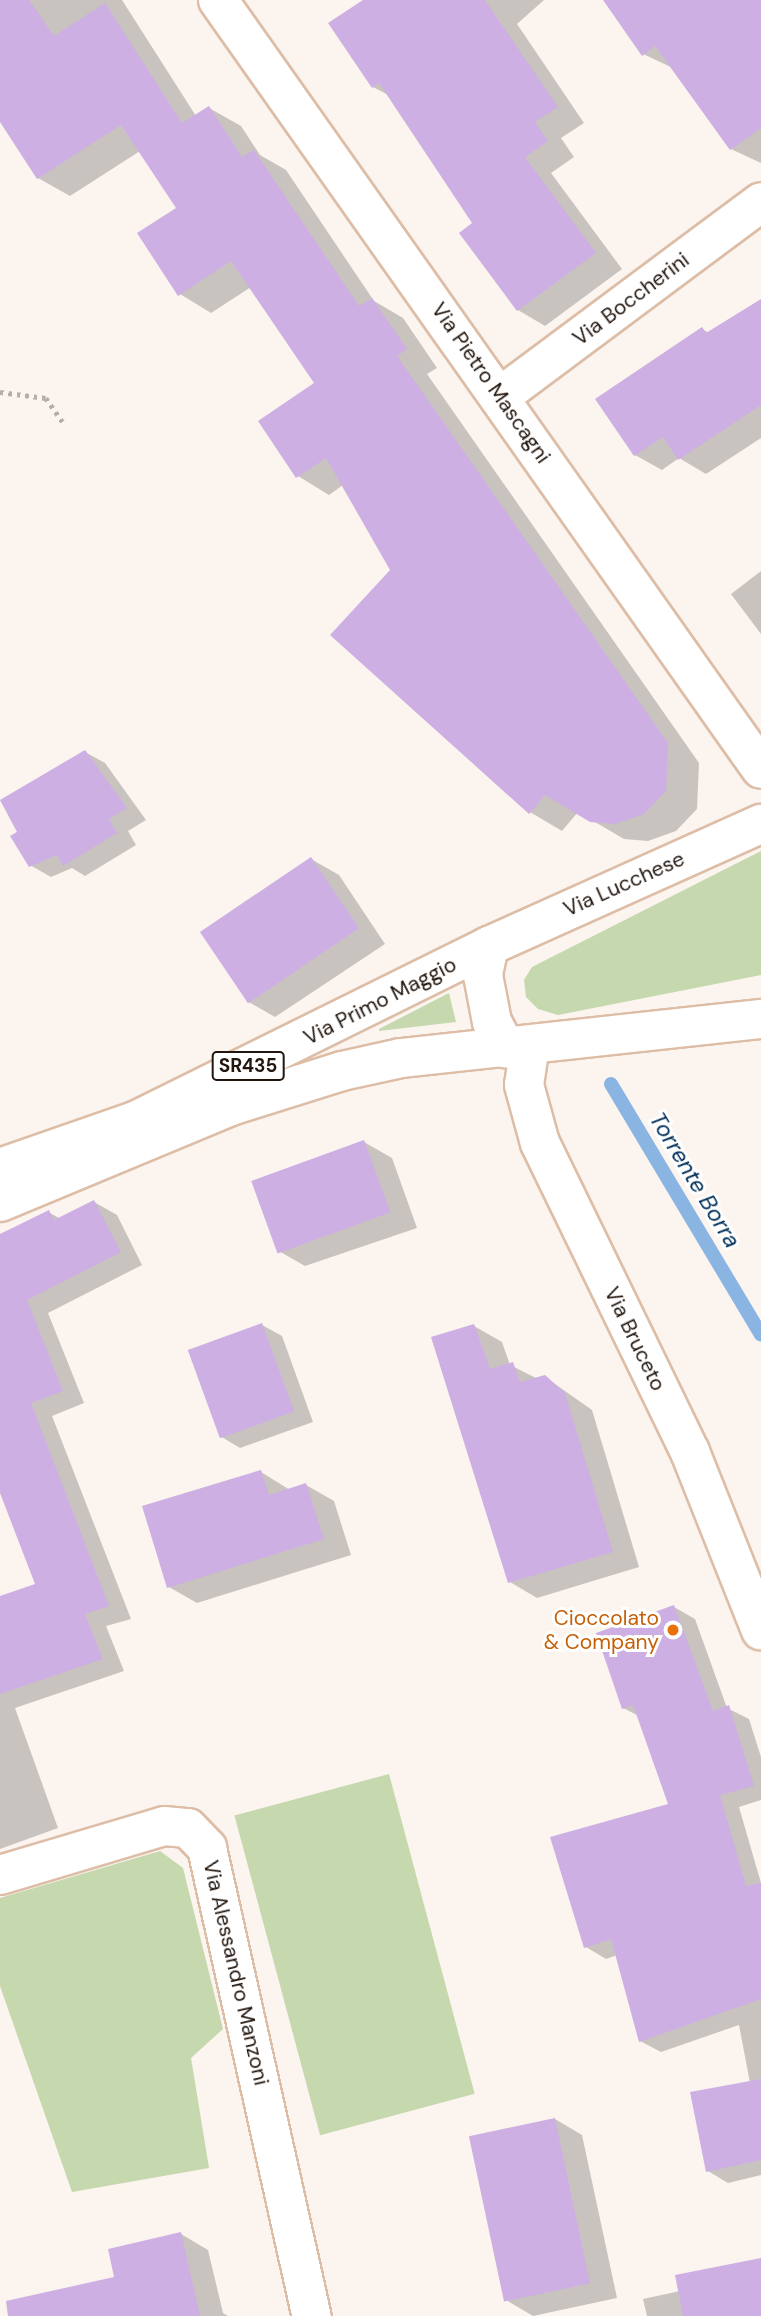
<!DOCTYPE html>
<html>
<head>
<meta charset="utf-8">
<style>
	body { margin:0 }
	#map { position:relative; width:761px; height:2316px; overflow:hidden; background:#fbf4ef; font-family:"DM Sans",sans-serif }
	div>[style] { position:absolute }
	.green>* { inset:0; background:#c6d8ad; transform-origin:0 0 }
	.shadow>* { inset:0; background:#0003 }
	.stream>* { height:14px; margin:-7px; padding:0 7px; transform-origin:7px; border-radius:7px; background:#8ab5e3 }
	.building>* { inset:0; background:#cdafe4; transform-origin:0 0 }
	.path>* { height:4.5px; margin-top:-2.25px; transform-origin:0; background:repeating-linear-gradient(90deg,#b6aea8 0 3.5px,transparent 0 8.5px) }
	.roads { filter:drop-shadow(2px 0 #ddbda6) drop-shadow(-2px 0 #ddbda6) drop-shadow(0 2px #ddbda6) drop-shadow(0 -2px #ddbda6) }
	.minor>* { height:38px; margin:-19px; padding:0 19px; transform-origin:19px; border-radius:19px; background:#fff }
	.major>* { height:38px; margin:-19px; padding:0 19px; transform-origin:19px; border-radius:19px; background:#fff }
	.dots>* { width:19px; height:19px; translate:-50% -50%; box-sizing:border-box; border:4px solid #fff; border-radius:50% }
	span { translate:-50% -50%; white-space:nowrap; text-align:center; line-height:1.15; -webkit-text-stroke:6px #fff; paint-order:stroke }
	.shield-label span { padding:2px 5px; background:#fff; border:2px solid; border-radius:5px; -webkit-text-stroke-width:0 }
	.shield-label { font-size:19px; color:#22160e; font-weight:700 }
	.street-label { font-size:21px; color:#22160e }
	.food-label { font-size:21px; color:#c56008 }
	.right { translate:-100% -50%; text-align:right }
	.water-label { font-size:23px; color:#002f58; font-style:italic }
</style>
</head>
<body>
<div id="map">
	<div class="green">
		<i style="clip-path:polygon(761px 851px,761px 975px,558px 1015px,538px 1009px,526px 997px,524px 980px,532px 967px)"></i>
		<i style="clip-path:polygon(449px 993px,456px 1022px,379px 1031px,379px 1029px)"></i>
		<i style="left:389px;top:1774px;width:331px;height:160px;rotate:75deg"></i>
		<i style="clip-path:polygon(160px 1851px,183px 1868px,223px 2029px,191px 2058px,209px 2168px,72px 2192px,0 1986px,0 1898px)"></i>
	</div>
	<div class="shadow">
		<i style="clip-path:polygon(0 0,122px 0,196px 116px,209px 108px,241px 126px,260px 155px,286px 170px,374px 301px,403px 318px,437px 368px,427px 374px,699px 763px,697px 809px,676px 831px,648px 841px,624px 839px,578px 812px,562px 831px,530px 812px,343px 485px,329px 495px,298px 476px,316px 383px,251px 287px,211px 313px,180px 294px,179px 208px,140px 151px,70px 196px,38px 178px,0 119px)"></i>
		<i style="clip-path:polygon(366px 0,544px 0,517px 24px,584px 123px,561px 138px,574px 157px,551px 173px,622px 269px,545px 326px,518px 310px,475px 223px,390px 96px,373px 87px)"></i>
		<i style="clip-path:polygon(605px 0,747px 0,761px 20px,761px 163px,731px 149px,673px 68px,643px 54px)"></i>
		<i style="clip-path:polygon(761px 301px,761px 438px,706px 474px,679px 458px,662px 470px,635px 455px,702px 329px,709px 333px)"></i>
		<i style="clip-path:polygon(761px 571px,761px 634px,731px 594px)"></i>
		<i style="clip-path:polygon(85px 752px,105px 763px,146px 820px,128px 831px,136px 845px,85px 876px,72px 868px,51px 877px,30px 865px)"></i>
		<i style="clip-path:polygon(311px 859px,339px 875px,385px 944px,275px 1017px,247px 1001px)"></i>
		<i style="clip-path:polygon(364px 1142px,392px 1158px,417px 1228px,305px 1266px,277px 1250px)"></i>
		<i style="clip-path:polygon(94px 1202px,117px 1215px,142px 1265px,48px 1313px,84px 1403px,52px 1416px,131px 1619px,106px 1626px,124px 1671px,15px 1708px,58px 1828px,0 1849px,0 1598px,38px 1585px,0 1488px,0 1236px,48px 1212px,61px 1219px)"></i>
		<i style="clip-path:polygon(262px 1325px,282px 1336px,313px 1422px,240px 1448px,220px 1436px)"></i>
		<i style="clip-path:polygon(474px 1326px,502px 1342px,510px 1365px,538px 1379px,545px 1377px,592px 1410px,639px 1567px,537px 1598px,510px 1582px)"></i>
		<i style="clip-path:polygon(261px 1472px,290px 1490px,306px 1485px,334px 1501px,351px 1555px,197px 1603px,169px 1587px)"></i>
		<i style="clip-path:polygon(674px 1607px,695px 1619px,727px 1708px,749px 1719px,761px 1757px,761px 1800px,739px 1807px,761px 1883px,761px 2175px,728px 2183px,708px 2171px,750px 2083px,739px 2025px,661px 2052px,640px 2041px,617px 1955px,606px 1959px,586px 1947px,670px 1805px,639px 1716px,623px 1708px)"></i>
		<i style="clip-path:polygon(555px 2119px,582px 2135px,617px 2298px,533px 2316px,506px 2300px)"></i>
		<i style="clip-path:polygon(181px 2234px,208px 2250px,223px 2313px,228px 2316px,53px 2316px)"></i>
		<i style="clip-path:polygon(761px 2259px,761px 2316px,647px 2316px,643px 2299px,680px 2291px)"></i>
	</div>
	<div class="stream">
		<i style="left:611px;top:1084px;width:292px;rotate:59.1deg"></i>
	</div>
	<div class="building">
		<i style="clip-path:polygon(0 0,29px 0,54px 36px,105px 3px,182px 123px,209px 106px,242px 157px,254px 150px,359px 306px,372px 298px,407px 349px,397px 356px,668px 743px,666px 791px,644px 814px,615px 824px,590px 822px,545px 795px,529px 814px,330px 635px,390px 570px,326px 458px,296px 478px,258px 421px,314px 383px,231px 261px,178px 296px,137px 233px,176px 208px,121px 125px,37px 179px,0 122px)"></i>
		<i style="clip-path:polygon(363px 0,485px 0,558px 107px,535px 122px,548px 141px,525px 157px,596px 253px,517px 311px,459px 233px,472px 223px,379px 83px,372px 88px,328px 23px)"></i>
		<i style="clip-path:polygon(603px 0,761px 0,761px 128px,730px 150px,655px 46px,642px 56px)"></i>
		<i style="clip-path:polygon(761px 299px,761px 405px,678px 460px,663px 437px,634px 456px,595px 399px,702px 327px,706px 333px)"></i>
		<i style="clip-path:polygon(85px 750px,127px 808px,109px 819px,117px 833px,63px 866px,57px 855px,29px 867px,10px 836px,17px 832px,0 800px)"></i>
		<i style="left:311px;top:857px;width:86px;height:134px;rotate:56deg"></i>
		<i style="left:364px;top:1140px;width:77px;height:120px;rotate:70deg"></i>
		<i style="clip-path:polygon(94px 1200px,121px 1252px,27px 1300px,63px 1391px,31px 1403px,109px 1606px,85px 1614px,103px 1659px,0 1694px,0 1596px,35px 1584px,0 1493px,0 1234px,49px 1210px,54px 1220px)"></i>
		<i style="left:262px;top:1323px;width:94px;height:79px;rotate:70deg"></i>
		<i style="clip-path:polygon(474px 1324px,490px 1369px,513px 1362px,520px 1382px,545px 1375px,565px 1393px,613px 1552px,508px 1583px,431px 1337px)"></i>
		<i style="clip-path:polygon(261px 1470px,269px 1495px,306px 1483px,324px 1539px,167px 1588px,142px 1506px)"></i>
		<i style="clip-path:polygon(674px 1605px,713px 1711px,729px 1705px,754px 1786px,720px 1795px,746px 1886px,761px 1883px,761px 1999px,639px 2042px,611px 1939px,584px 1948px,550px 1837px,668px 1804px,633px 1705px,622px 1709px,596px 1633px)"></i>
		<i style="clip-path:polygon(761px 2079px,761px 2160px,706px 2172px,690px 2092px)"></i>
		<i style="left:555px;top:2118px;width:169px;height:88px;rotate:78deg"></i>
		<i style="clip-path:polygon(181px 2232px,200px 2316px,8px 2316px,6px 2301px,114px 2277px,108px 2249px)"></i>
		<i style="clip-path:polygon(761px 2258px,761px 2316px,683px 2316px,675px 2275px)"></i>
	</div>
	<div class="path">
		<i style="left:0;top:392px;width:46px;rotate:7.4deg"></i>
		<i style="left:46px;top:398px;width:32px;rotate:55deg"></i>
	</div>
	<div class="roads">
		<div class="minor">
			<i style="left:218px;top:0;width:941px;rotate:54.77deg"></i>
			<i style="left:501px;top:396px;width:324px;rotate:-36.7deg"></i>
			<i style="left:530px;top:1045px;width:40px;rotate:98.5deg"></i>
			<i style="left:524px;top:1085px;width:60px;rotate:74.6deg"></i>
			<i style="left:540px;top:1143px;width:343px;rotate:64.1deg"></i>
			<i style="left:690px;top:1452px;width:192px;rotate:68.3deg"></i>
			<i style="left:0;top:1875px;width:171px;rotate:-16.6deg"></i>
			<i style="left:164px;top:1826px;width:24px;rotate:5deg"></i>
			<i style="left:188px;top:1828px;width:28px;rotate:46deg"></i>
			<i style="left:207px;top:1848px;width:480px;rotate:77.4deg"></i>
		</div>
		<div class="major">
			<i style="left:489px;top:946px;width:30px;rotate:102deg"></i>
			<i style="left:483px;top:975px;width:48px;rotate:79.2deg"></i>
			<i style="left:492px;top:1022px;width:30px;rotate:62deg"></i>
			<i style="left:0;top:1168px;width:143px;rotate:-19.2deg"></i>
			<i style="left:135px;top:1121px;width:395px;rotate:-26.3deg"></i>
			<i style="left:489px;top:946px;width:298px;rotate:-24.2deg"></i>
			<i style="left:0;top:1202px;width:250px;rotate:-22.6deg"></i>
			<i style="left:231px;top:1106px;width:116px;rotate:-17.5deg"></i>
			<i style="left:342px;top:1071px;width:60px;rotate:-12.4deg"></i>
			<i style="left:401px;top:1058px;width:362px;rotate:-6.2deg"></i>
		</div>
	</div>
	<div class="dots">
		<i style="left:673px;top:1630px;background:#e8710a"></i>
	</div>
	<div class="shield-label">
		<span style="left:248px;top:1066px">SR435</span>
	</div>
	<div class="street-label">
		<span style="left:631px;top:299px;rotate:-37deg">Via Boccherini</span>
		<span style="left:491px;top:383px;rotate:55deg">Via Pietro Mascagni</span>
		<span style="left:624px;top:884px;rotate:-24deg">Via Lucchese</span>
		<span style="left:380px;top:1001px;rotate:-27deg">Via Primo Maggio</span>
		<span style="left:635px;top:1339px;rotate:64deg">Via Bruceto</span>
		<span style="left:236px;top:1973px;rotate:77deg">Via Alessandro Manzoni</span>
	</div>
	<div class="food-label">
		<span class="right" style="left:659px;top:1630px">Cioccolato<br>&amp; Company</span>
	</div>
	<div class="water-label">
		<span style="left:695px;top:1180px;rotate:59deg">Torrente Borra</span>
	</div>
</div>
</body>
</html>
